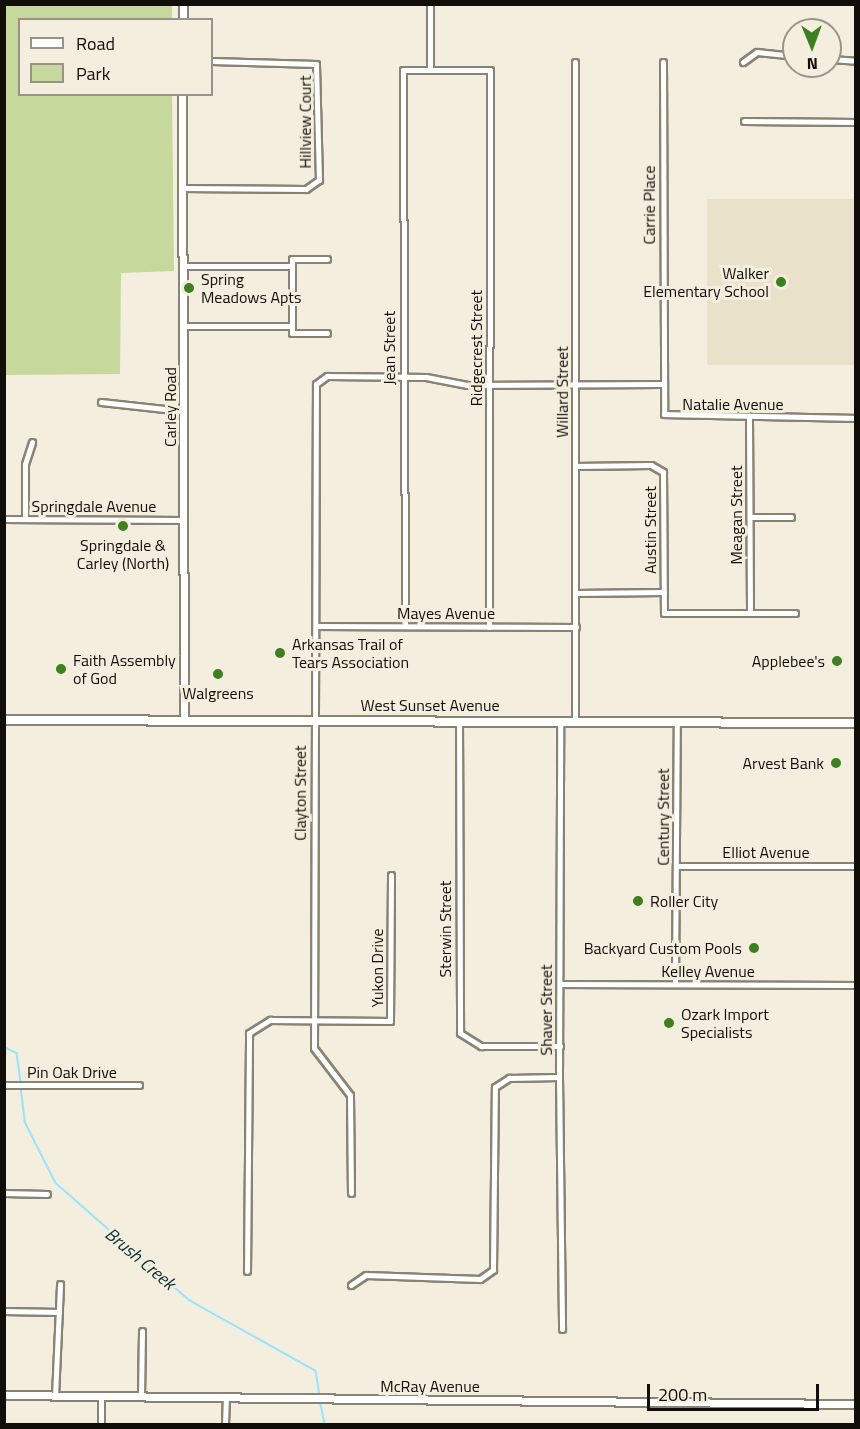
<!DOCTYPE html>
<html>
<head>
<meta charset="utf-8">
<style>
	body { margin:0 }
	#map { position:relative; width:860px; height:1429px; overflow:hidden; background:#f4eede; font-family:"Titillium Web",sans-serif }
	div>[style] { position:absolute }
	.built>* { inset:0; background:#eae1ca; transform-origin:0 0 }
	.green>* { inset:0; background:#c7d89d }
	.stream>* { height:1.5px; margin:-0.75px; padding:0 0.75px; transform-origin:0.75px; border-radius:0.75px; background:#96e4fe }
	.roads { filter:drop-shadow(2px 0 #888374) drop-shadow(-2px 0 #888374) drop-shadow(0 2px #888374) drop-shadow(0 -2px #888374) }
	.minor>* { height:5px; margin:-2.5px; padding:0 2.5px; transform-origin:2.5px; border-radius:2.5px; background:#fff }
	.tertiary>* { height:7px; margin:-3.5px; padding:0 3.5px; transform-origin:3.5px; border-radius:3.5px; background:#fff }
	.trunk>* { height:8px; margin:-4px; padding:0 4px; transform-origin:4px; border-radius:4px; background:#fff }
	.dots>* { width:16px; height:16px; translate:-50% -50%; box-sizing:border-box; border:3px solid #f4eede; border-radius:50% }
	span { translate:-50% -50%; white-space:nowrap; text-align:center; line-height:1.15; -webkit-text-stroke:6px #f4eede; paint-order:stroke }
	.street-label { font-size:16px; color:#110e09 }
	.poi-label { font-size:16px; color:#110e09 }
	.right { translate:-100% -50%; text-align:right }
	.left { translate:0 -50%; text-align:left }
	.water-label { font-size:18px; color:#082f3a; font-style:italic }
	.frame { position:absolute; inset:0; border:6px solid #110e09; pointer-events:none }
	.legend { position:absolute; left:18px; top:18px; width:195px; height:78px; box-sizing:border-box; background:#f4eede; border:2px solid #999489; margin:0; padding:8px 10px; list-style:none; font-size:18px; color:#110e09 }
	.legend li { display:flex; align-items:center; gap:12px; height:30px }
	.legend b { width:30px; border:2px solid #999489 }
	.north { position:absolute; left:782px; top:18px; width:60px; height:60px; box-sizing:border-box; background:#f4eede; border:2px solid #999489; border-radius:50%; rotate:179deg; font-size:16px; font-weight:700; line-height:24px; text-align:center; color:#110e09 }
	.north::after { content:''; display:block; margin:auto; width:21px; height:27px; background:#3e7f20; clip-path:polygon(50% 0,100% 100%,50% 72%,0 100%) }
	.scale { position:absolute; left:647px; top:1384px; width:172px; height:27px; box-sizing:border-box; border:3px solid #110e09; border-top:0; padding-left:8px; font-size:18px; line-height:21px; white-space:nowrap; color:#110e09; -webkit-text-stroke:4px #f4eede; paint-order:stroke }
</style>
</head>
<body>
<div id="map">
	<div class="built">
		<i style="left:707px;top:199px;width:148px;height:166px"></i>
	</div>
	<div class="green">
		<i style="clip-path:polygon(4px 5px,172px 5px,172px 19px,20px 20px,20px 94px,172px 95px,174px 271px,121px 273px,120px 374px,5px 375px)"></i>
	</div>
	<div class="stream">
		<i style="left:4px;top:1047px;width:14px;rotate:25deg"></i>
		<i style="left:17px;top:1053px;width:30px;rotate:82deg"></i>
		<i style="left:21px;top:1087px;width:35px;rotate:83deg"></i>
		<i style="left:25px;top:1122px;width:68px;rotate:63.1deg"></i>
		<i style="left:56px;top:1183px;width:177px;rotate:41.3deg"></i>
		<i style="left:189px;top:1300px;width:145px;rotate:29.2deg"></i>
		<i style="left:316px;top:1371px;width:24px;rotate:81deg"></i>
		<i style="left:320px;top:1400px;width:25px;rotate:78deg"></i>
	</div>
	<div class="roads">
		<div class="minor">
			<i style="left:430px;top:4px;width:66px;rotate:90deg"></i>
			<i style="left:830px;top:59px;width:26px;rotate:4deg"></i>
			<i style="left:663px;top:62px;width:352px;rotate:89.8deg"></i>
			<i style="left:664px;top:414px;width:192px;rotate:1.2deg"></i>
			<i style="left:743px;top:62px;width:17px;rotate:-36deg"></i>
			<i style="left:757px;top:52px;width:37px;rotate:6deg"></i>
			<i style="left:744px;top:121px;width:112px;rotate:0.5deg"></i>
			<i style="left:182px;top:188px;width:124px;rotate:0.5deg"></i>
			<i style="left:306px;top:189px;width:16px;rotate:-35deg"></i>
			<i style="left:319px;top:180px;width:116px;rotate:-91.5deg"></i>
			<i style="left:316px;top:64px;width:104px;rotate:-178.3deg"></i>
			<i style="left:327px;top:259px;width:35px;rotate:180deg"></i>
			<i style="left:292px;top:259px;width:74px;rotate:90deg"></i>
			<i style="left:292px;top:333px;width:35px"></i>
			<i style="left:183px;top:266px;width:109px"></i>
			<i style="left:183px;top:326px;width:109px"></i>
			<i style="left:101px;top:402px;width:82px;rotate:6.3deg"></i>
			<i style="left:749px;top:418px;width:195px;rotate:89.7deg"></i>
			<i style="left:576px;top:466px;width:75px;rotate:-0.8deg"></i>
			<i style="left:651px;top:465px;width:14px;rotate:30deg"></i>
			<i style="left:663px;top:472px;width:141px;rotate:89.6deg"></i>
			<i style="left:664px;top:613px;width:131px"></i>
			<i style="left:750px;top:517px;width:41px"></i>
			<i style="left:4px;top:519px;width:180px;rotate:0.3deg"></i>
			<i style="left:25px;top:519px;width:55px;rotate:-90deg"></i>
			<i style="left:25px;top:464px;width:23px;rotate:-72deg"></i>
			<i style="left:576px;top:593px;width:88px;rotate:-0.7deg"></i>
			<i style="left:316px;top:626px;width:260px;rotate:0.2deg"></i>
			<i style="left:405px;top:626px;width:556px;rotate:-90.21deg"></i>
			<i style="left:403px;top:70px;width:87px"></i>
			<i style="left:490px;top:70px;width:557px;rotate:90.1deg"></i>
			<i style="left:459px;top:720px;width:313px;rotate:89.8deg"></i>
			<i style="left:460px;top:1033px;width:25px;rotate:32deg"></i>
			<i style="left:481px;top:1046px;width:79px"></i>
			<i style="left:575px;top:722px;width:660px;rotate:-90deg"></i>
			<i style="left:676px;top:866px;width:180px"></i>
			<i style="left:560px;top:984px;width:296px;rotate:0.2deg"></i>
			<i style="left:675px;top:984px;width:262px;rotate:-89.6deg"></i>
			<i style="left:559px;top:1077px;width:252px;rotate:89.3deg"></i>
			<i style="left:4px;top:1085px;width:135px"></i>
			<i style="left:4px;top:1193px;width:43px;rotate:1.3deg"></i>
			<i style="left:351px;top:1193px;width:98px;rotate:-90.6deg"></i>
			<i style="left:350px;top:1095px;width:59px;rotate:-127.5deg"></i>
			<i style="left:314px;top:1048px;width:664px;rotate:-89.83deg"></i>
			<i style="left:316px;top:384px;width:14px;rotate:-36deg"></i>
			<i style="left:327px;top:376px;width:99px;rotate:0.6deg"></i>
			<i style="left:426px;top:377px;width:42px;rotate:11deg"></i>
			<i style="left:467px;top:385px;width:195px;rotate:-0.3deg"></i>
			<i style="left:247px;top:1271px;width:238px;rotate:-89.5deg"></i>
			<i style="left:249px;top:1033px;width:25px;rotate:-32deg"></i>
			<i style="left:270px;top:1020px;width:120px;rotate:0.5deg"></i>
			<i style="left:390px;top:1021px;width:146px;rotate:-89.6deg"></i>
			<i style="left:351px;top:1285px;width:18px;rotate:-34deg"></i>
			<i style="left:366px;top:1275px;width:114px;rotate:2deg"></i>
			<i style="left:480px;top:1279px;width:16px;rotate:-35deg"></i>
			<i style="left:493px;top:1270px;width:183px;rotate:-89.4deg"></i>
			<i style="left:495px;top:1087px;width:17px;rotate:-33deg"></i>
			<i style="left:509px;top:1078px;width:50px;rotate:-1.1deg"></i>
			<i style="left:559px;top:1077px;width:355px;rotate:-89.8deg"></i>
			<i style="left:4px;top:1311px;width:55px;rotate:1deg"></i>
			<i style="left:55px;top:1396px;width:112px;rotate:-87.4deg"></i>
			<i style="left:141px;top:1396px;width:65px;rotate:-89.1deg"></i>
			<i style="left:101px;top:1424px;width:28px;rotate:-90deg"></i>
			<i style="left:225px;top:1424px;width:25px;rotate:-88deg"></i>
		</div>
		<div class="tertiary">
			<i style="left:183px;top:20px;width:16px;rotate:-90deg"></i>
			<i style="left:182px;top:94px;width:626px;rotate:89.82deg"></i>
			<i style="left:4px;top:1395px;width:852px;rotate:0.61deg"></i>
		</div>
		<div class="trunk">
			<i style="left:4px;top:720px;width:852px;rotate:0.2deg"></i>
		</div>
	</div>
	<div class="dots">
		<i style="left:781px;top:282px;background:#3e7f20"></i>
		<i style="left:189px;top:288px;background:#3e7f20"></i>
		<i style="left:123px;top:526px;background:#3e7f20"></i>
		<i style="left:280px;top:653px;background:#3e7f20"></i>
		<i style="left:837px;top:661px;background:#3e7f20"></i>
		<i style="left:61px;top:669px;background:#3e7f20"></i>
		<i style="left:218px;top:674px;background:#3e7f20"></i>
		<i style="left:836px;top:763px;background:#3e7f20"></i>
		<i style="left:638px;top:901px;background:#3e7f20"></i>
		<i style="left:754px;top:948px;background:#3e7f20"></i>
		<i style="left:669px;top:1023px;background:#3e7f20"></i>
	</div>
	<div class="street-label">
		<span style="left:305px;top:122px;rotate:-90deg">Hillview Court</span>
		<span style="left:649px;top:205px;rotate:-90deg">Carrie Place</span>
		<span style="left:389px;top:348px;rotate:-90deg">Jean Street</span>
		<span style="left:476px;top:348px;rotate:-90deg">Ridgecrest Street</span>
		<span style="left:562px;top:392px;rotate:-90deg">Willard Street</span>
		<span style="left:733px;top:404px">Natalie Avenue</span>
		<span style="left:170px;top:407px;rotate:-90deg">Carley Road</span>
		<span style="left:94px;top:506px">Springdale Avenue</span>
		<span style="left:736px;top:515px;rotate:-90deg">Meagan Street</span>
		<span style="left:650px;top:530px;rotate:-90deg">Austin Street</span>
		<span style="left:446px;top:613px">Mayes Avenue</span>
		<span style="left:430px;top:705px">West Sunset Avenue</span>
		<span style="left:300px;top:793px;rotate:-90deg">Clayton Street</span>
		<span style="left:663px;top:817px;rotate:-90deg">Century Street</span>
		<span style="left:766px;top:852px">Elliot Avenue</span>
		<span style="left:445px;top:929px;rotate:-90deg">Sterwin Street</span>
		<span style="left:377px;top:968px;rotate:-90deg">Yukon Drive</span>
		<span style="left:708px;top:971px">Kelley Avenue</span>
		<span style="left:546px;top:1010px;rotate:-90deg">Shaver Street</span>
		<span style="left:72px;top:1072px">Pin Oak Drive</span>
		<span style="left:430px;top:1386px">McRay Avenue</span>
	</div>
	<div class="poi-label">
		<span class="right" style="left:769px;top:282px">Walker<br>Elementary School</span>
		<span class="left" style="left:201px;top:288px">Spring<br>Meadows Apts</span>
		<span style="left:123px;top:554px">Springdale &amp;<br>Carley (North)</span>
		<span class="left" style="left:292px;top:653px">Arkansas Trail of<br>Tears Association</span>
		<span class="left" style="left:73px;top:669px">Faith Assembly<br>of God</span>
		<span class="right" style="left:825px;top:661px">Applebee's</span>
		<span style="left:218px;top:693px">Walgreens</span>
		<span class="right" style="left:824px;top:763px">Arvest Bank</span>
		<span class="left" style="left:650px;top:901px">Roller City</span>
		<span class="right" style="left:742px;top:948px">Backyard Custom Pools</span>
		<span class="left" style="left:681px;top:1023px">Ozark Import<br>Specialists</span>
	</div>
	<div class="water-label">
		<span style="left:140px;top:1259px;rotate:40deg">Brush Creek</span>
	</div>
	<div class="frame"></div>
	<ul class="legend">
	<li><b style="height:8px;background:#fff"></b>Road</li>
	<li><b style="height:16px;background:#c7d89d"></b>Park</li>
	</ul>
	<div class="north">N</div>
	<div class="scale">200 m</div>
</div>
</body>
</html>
